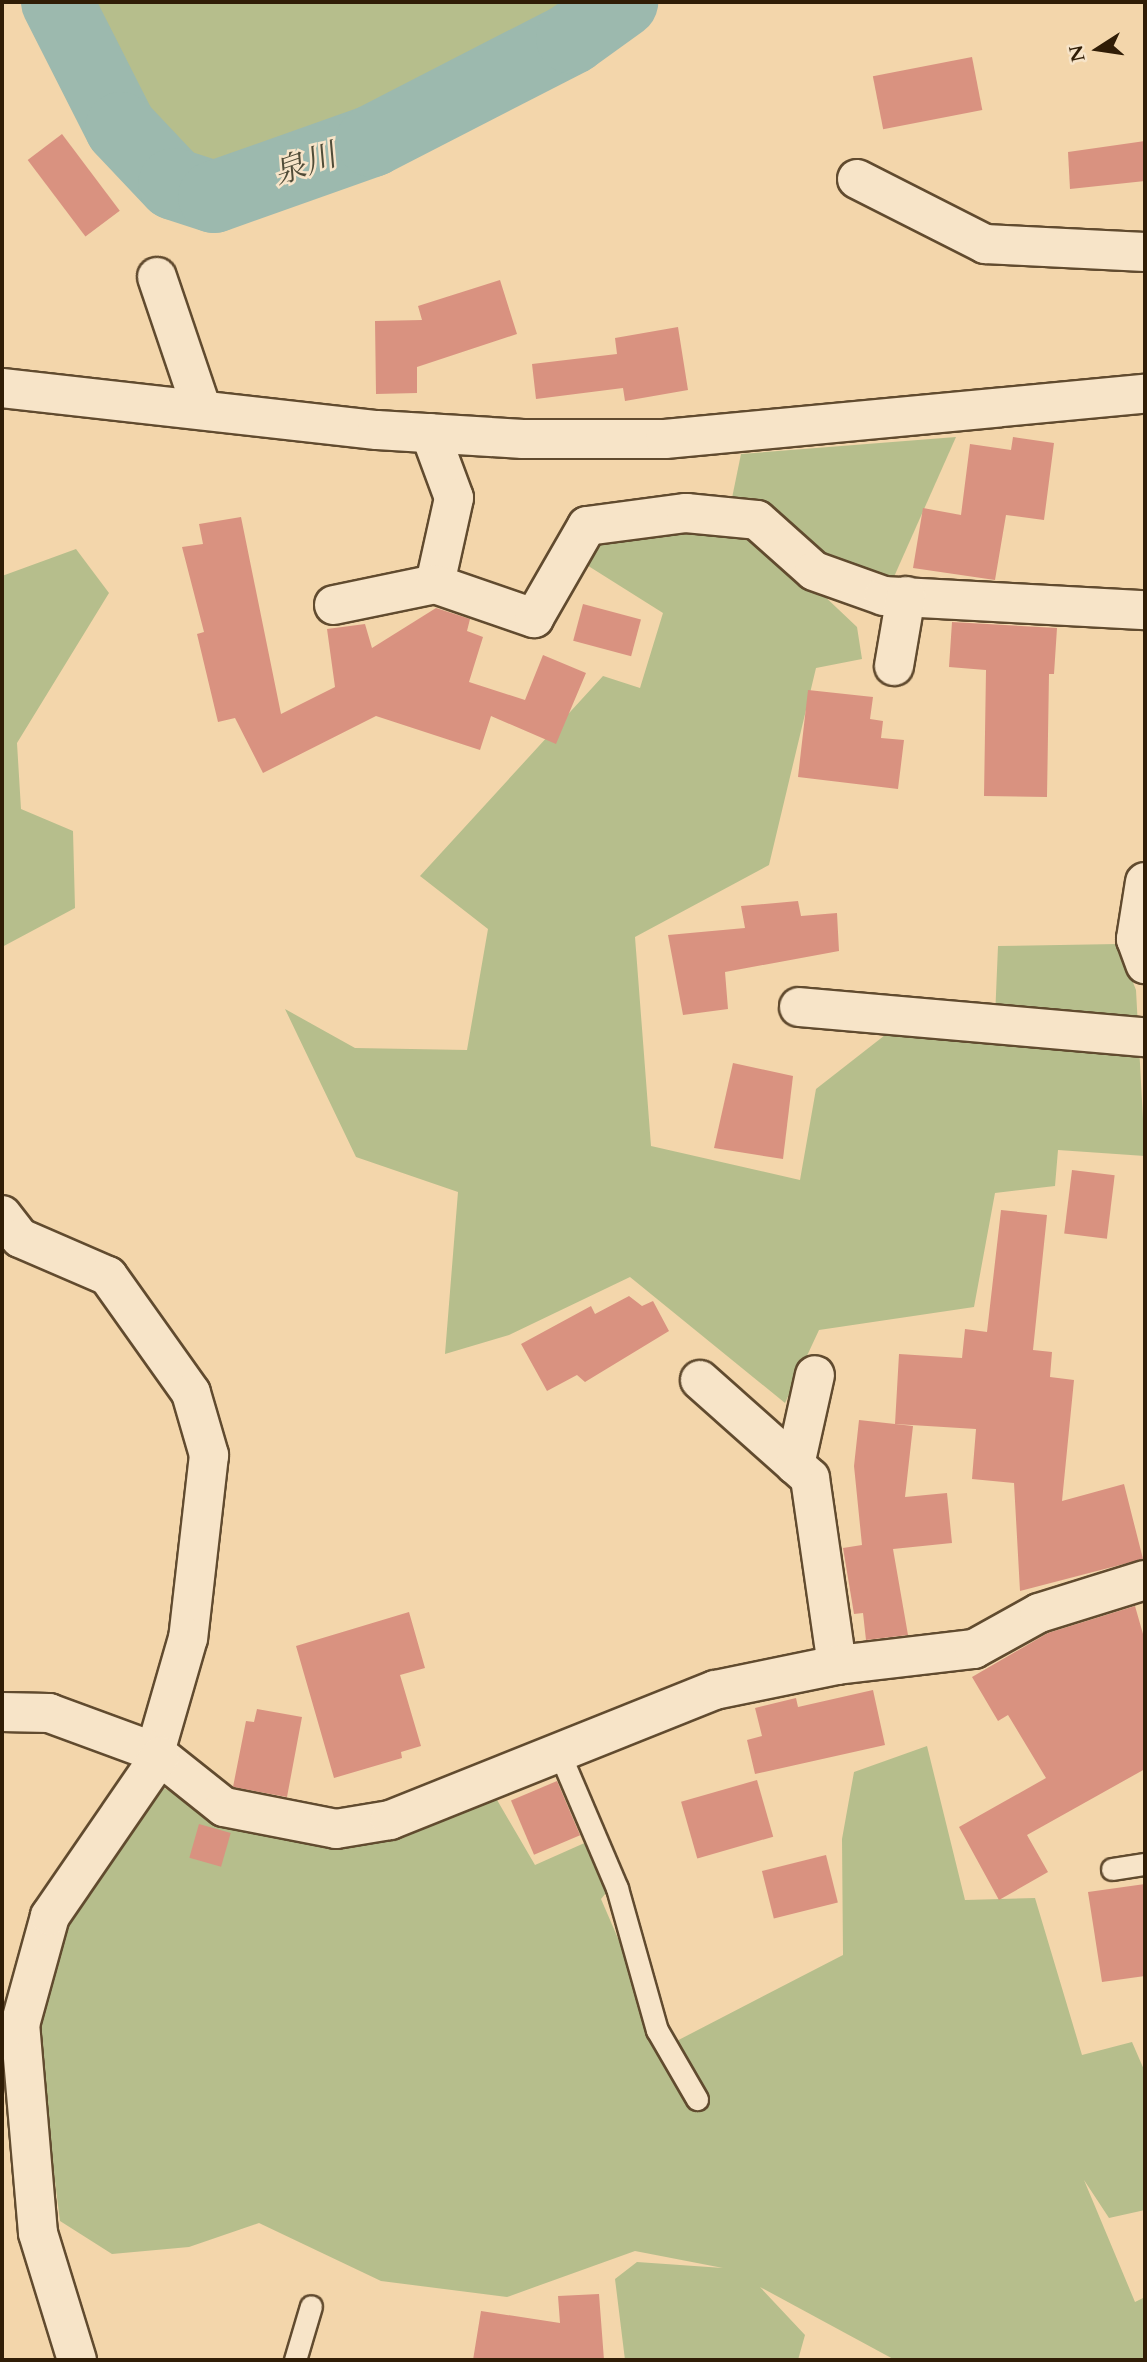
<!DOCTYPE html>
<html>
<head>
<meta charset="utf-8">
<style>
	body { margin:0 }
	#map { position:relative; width:1147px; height:2362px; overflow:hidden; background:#f3d6ab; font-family:Cardo,"Noto Serif JP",serif }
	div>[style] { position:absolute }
	.green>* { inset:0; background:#b6be8c }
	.river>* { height:72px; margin:-36px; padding:0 36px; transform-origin:36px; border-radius:36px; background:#9cb9ae }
	.building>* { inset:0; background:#d99280; transform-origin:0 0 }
	.roads { filter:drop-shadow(2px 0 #614b2f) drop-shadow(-2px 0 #614b2f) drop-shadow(0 2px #614b2f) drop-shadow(0 -2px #614b2f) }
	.service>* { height:21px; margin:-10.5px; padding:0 10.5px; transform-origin:10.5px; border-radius:10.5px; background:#f7e4c8 }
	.minor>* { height:38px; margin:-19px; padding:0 19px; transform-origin:19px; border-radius:19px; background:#f7e4c8 }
	.tertiary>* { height:38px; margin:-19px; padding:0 19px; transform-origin:19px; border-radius:19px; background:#f7e4c8 }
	span { translate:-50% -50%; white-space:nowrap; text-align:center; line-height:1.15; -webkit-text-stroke:5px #f7e4c8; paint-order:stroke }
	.water-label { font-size:32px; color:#504c38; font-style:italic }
	.frame { position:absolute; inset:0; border:4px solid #301d06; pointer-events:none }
	.north { position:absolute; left:1063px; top:14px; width:70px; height:70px; -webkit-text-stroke:5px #f7e4c8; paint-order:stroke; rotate:258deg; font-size:19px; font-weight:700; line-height:28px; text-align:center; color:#301d06 }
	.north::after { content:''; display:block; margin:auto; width:24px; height:32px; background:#301d06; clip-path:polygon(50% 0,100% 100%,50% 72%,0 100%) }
</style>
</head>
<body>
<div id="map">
	<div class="green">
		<i style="clip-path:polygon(63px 2px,584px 2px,481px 106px,228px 188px,136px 141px)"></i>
		<i style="clip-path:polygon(956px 437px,893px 579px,814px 571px,732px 498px,741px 454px)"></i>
		<i style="clip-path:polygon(601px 524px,760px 535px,857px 627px,862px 659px,816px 668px,769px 865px,635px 937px,651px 1146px,800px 1180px,816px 1089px,903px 1021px,995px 1018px,998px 946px,1118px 944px,1136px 990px,1145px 1156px,1058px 1150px,1055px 1186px,995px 1193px,974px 1307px,819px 1330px,785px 1403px,630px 1277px,509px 1335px,445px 1354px,458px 1192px,356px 1157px,285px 1009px,355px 1048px,467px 1050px,488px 929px,420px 876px,603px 676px,640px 688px,663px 613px,582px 562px)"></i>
		<i style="clip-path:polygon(76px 549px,109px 593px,17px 743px,21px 809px,73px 831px,75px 908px,2px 947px,2px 576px)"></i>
		<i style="clip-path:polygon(927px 1746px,965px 1900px,1035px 1898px,1082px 2055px,1132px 2042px,1145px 2072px,1145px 2210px,1109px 2218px,1084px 2180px,1135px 2302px,1145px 2297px,1145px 2360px,895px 2360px,760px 2287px,805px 2335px,798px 2360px,625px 2360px,615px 2279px,637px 2262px,723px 2268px,635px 2251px,507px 2297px,381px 2281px,259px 2223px,189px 2247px,112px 2254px,60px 2221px,32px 1999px,51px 1931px,99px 1864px,164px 1788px,213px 1814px,352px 1847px,410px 1832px,493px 1793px,535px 1865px,589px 1841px,606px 1893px,601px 1899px,665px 2047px,843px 1955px,842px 1839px,854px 1772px)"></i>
	</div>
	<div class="river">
		<i style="left:57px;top:2px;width:141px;rotate:63.1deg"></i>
		<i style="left:121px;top:128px;width:77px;rotate:46.6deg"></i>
		<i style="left:174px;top:184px;width:42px;rotate:18deg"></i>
		<i style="left:214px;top:197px;width:168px;rotate:-19.5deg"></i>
		<i style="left:372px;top:141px;width:225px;rotate:-27.2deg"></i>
		<i style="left:572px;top:38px;width:62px;rotate:-35.8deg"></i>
	</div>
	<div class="building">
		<i style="left:972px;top:57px;width:54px;height:101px;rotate:79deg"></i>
		<i style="left:62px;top:134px;width:96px;height:43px;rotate:53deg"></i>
		<i style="clip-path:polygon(1145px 141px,1145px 181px,1070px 189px,1068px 152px)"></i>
		<i style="clip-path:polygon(500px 280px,517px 334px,417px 367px,417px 393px,376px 394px,375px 321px,422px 320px,418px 306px)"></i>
		<i style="clip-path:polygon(678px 327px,688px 390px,625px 401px,623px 388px,536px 399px,532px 364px,617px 354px,615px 338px)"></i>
		<i style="clip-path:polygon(1013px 437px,1054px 443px,1044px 520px,1006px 515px,995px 580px,913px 568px,923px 508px,961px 515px,970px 444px,1011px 450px)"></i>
		<i style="clip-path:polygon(241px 517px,281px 714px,335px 687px,327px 629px,365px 624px,372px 648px,436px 608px,470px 619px,467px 631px,483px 637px,469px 682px,525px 700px,543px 655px,586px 673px,556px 744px,491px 716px,480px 750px,376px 716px,263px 773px,235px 718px,218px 722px,197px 634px,204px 632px,182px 547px,203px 544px,199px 524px)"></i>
		<i style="left:583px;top:604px;width:60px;height:38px;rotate:15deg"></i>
		<i style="clip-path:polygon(952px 622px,1057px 628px,1054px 674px,1049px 674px,1047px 797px,984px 796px,986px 670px,949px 667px)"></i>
		<i style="clip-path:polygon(808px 690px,873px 697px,870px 719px,883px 721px,881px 738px,904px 740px,898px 789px,798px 777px)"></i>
		<i style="clip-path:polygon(798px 901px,801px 916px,837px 913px,839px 951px,725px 972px,728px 1009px,683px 1015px,668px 935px,745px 928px,741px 906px)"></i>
		<i style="clip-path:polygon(733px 1063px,793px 1076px,783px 1159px,714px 1148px)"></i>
		<i style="left:1072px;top:1170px;width:43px;height:64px;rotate:7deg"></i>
		<i style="clip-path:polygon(1001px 1210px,1047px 1215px,1033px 1350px,1052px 1352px,1050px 1377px,1074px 1380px,1062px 1501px,1124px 1484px,1143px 1559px,1020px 1591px,1014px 1483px,972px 1479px,976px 1429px,895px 1424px,899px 1354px,962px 1358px,965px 1329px,987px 1332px)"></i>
		<i style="clip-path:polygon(629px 1296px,642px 1306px,653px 1301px,669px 1331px,585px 1382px,577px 1375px,547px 1391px,521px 1344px,591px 1306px,595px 1314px)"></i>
		<i style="clip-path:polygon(859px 1420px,913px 1426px,905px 1497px,947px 1493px,952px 1543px,893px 1549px,908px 1635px,866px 1640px,863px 1613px,854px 1614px,843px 1548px,862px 1545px,854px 1466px)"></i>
		<i style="clip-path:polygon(1135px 1606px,1145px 1641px,1145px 1769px,1027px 1835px,1048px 1872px,999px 1900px,959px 1827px,1046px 1778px,1008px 1715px,998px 1721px,972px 1677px,1048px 1633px)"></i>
		<i style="clip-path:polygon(409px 1612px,425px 1668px,400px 1675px,421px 1746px,401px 1752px,402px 1758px,334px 1778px,296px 1646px)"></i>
		<i style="clip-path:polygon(873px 1690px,885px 1745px,755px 1774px,747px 1740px,762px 1736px,755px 1708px,796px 1698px,798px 1707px)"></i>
		<i style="clip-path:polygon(257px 1709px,302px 1717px,287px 1797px,233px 1787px,246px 1721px,254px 1722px)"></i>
		<i style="left:757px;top:1780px;width:59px;height:79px;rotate:74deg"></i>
		<i style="left:557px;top:1781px;width:59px;height:50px;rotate:67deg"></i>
		<i style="left:199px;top:1824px;width:33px;height:35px;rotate:16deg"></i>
		<i style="left:826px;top:1855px;width:49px;height:66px;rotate:76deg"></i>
		<i style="clip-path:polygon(1145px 1884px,1145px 1976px,1102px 1982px,1088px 1892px)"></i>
		<i style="clip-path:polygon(599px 2294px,604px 2360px,473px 2360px,481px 2311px,560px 2323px,558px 2296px)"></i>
	</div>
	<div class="roads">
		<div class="service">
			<i style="left:559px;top:1752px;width:148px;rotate:66.9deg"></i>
			<i style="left:617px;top:1888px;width:148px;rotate:74.3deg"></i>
			<i style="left:657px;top:2030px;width:80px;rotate:59.9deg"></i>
			<i style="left:1112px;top:1869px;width:33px;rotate:-9deg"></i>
			<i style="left:295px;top:2360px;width:56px;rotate:-73.5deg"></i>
		</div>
		<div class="minor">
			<i style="left:857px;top:179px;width:144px;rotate:26.9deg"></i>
			<i style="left:985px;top:244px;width:160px;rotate:2.9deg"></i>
			<i style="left:157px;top:277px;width:140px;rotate:71.3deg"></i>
			<i style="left:430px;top:433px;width:69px;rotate:69.7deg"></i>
			<i style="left:454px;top:498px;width:88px;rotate:102.5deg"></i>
			<i style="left:334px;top:605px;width:103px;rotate:-11.7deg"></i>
			<i style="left:435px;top:584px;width:105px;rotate:19deg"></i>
			<i style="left:534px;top:618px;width:106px;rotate:-60.1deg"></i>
			<i style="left:587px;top:526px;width:100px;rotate:-7.5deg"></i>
			<i style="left:686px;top:513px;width:71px;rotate:5.6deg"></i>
			<i style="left:757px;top:520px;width:76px;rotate:41.8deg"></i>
			<i style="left:814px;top:571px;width:74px;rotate:19.7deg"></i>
			<i style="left:884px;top:596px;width:261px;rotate:3.1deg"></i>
			<i style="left:894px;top:666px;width:71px;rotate:-80.3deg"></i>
			<i style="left:1145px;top:882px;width:58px;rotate:99deg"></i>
			<i style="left:1136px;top:939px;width:27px;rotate:70deg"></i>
			<i style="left:799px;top:1007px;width:347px;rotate:5deg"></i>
			<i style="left:2px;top:1215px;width:29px;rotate:52deg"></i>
			<i style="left:20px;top:1238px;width:96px;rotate:23.4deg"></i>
			<i style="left:108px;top:1276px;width:143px;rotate:54.6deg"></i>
			<i style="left:191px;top:1393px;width:65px;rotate:73.8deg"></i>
			<i style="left:209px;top:1455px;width:184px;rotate:96.5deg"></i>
			<i style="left:188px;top:1638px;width:119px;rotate:106.1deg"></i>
			<i style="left:700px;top:1380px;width:147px;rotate:41.7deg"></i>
			<i style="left:810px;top:1478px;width:189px;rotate:81.8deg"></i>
			<i style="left:795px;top:1465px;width:92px;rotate:-77.5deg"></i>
			<i style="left:2px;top:1712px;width:47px;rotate:1.2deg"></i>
			<i style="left:49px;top:1713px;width:113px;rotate:20.2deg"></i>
			<i style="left:155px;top:1752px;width:88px;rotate:38.6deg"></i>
			<i style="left:224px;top:1807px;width:114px;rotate:11.1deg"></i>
			<i style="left:336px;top:1829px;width:55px;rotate:-9.5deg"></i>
			<i style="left:390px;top:1820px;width:350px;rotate:-21.8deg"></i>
			<i style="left:715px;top:1690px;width:125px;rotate:-11.6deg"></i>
			<i style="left:837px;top:1665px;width:138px;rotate:-6.7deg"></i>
			<i style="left:974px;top:1649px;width:74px;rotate:-29deg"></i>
			<i style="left:1039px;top:1613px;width:111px;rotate:-17.3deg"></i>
			<i style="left:77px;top:2360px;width:133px;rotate:-107.1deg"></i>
			<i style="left:38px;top:2233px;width:209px;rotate:-94.9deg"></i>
			<i style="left:20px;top:2025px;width:113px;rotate:-74.6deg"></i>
			<i style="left:50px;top:1916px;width:194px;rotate:-55.5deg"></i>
		</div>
		<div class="tertiary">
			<i style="left:2px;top:388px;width:377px;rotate:6.4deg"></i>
			<i style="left:377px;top:430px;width:146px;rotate:3.5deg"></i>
			<i style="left:523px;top:439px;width:142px"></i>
			<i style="left:665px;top:439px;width:482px;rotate:-5.4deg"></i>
		</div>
	</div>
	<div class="water-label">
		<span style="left:305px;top:165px;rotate:-19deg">泉川</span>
	</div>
	<div class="frame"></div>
	<div class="north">N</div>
</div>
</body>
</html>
